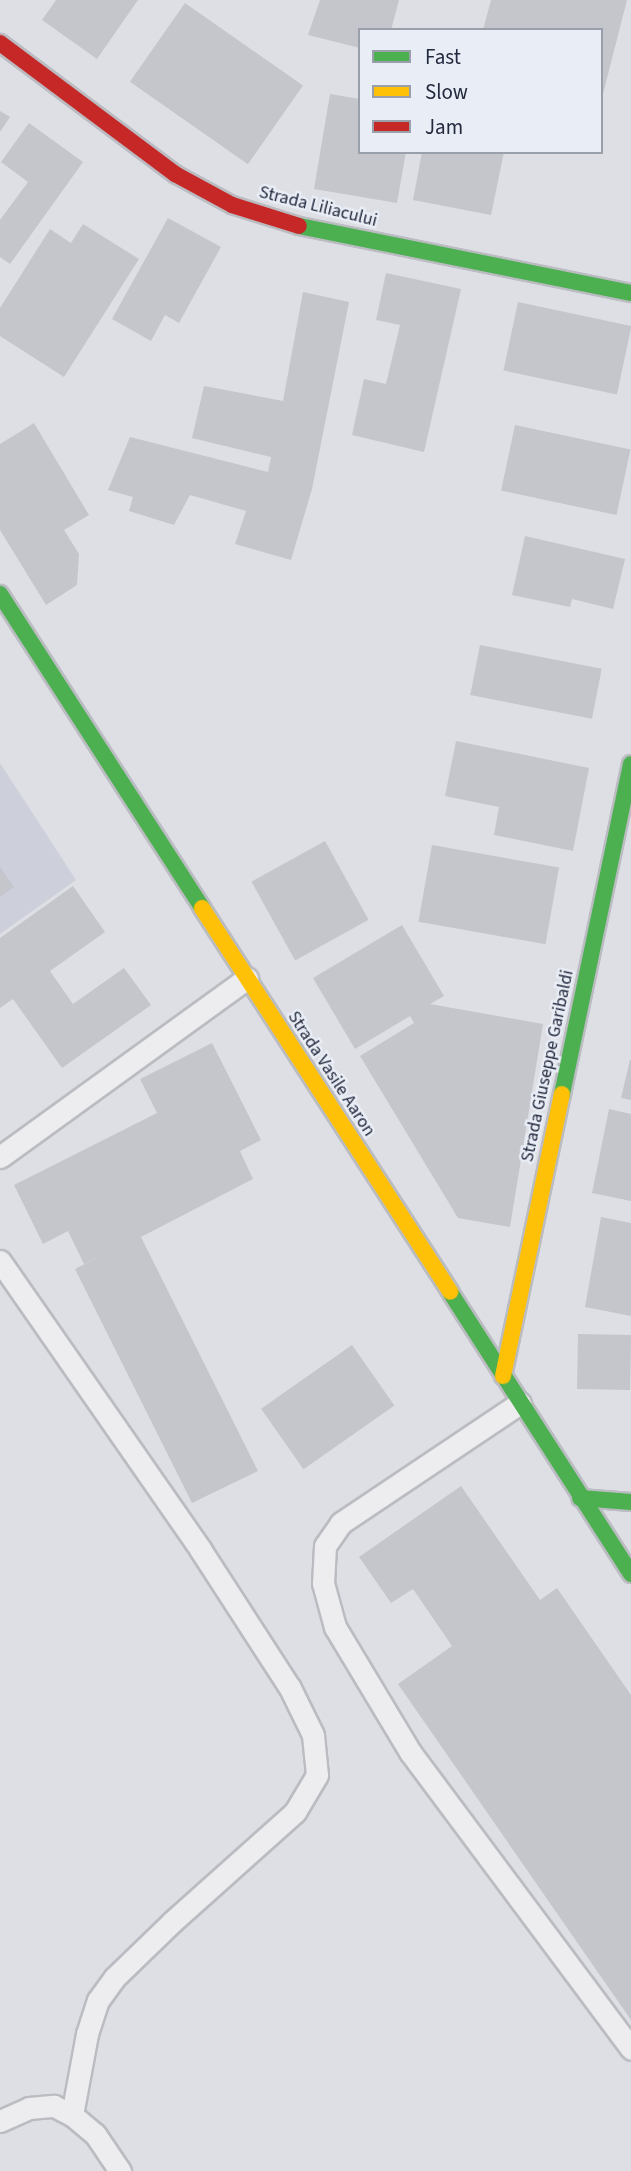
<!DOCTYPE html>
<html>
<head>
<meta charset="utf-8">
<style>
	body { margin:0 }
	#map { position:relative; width:631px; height:2171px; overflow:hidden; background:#dddfe4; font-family:"Source Sans 3",sans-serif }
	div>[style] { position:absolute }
	.built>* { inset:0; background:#cdd0da }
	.building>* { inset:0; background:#c4c6cc; transform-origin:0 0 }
	.roads { filter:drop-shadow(2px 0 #babcc1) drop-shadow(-2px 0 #babcc1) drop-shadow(0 2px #babcc1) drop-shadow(0 -2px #babcc1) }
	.lane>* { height:21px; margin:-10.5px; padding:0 10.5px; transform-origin:10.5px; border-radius:10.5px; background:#ededf0 }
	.fast>* { height:16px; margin:-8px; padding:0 8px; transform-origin:8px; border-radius:8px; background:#4caf50 }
	.slow>* { height:16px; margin:-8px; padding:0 8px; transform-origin:8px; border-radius:8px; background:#ffc107 }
	.jam>* { height:16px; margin:-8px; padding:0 8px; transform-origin:8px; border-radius:8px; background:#c62828 }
	span { translate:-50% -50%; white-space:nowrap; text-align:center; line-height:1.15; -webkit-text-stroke:5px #e9edf5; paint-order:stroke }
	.street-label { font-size:18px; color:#23293e }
	.legend { position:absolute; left:358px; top:28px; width:245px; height:126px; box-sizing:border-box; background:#e9edf5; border:2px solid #9a9fac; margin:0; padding:9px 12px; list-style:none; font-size:21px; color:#23293e }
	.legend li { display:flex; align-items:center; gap:14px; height:35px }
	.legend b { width:35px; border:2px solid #9a9fac }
</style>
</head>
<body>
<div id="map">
	<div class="built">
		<i style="clip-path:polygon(0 763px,76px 880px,0 934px)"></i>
	</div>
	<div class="building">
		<i style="clip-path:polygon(56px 0,138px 0,97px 59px,42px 20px)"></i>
		<i style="clip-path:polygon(320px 0,399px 0,391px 30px,360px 30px,360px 48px,308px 35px)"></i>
		<i style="clip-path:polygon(491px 0,627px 0,603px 94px,601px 30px,483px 30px)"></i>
		<i style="left:185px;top:3px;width:144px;height:96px;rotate:35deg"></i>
		<i style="clip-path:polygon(330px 94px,360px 99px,360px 152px,406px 152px,397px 203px,314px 189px)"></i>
		<i style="clip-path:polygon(0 111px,10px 117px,0 132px)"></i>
		<i style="clip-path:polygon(29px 123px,83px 162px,10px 264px,0 257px,0 220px,28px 182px,1px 162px)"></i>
		<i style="clip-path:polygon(422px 152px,504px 152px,491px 215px,413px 200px)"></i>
		<i style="clip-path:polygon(168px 218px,221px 247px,179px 323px,165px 315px,151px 341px,112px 319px)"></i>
		<i style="clip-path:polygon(83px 224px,139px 259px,64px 377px,0 336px,0 308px,50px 229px,71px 243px)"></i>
		<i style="clip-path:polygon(386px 273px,461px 289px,424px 452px,352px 435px,364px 379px,386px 384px,400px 325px,376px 320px)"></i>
		<i style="clip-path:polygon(303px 292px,349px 302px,312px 489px,291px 560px,235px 544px,246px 511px,190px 495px,174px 525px,129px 511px,133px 497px,108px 490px,130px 437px,268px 472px,271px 457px,192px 438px,204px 386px,283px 401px)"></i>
		<i style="left:518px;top:302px;width:116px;height:70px;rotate:12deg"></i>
		<i style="clip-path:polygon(34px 423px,89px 515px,64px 530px,79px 554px,77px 585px,46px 605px,0 530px,0 444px)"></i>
		<i style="left:515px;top:425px;width:118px;height:67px;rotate:12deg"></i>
		<i style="clip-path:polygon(525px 536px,625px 559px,613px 609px,572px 599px,570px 607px,512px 595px)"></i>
		<i style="left:480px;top:645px;width:124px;height:51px;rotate:11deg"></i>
		<i style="clip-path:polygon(456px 741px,589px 768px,573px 851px,494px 835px,499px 807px,445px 796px)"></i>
		<i style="left:325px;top:841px;width:90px;height:84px;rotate:61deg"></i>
		<i style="left:432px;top:845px;width:129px;height:78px;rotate:10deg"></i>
		<i style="clip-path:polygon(0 867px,14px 887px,0 897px)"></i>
		<i style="clip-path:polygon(73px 886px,105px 932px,50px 971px,73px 1004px,124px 968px,151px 1005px,62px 1068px,13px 999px,0 1008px,0 938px)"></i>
		<i style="clip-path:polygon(402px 925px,444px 996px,430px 1004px,543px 1024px,510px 1227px,458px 1218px,360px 1056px,414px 1023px,410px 1016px,355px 1049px,313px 978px)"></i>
		<i style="clip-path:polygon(212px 1043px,261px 1140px,240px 1151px,253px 1179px,141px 1237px,258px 1471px,192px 1503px,75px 1269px,108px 1252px,84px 1264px,68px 1231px,43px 1244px,14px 1185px,157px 1113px,140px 1079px)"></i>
		<i style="clip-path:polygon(630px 1060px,631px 1060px,631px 1100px,621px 1098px)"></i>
		<i style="clip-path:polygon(609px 1109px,631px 1114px,631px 1201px,592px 1193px)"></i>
		<i style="clip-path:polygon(601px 1217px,631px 1223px,631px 1316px,585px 1307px)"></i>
		<i style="left:578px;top:1334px;width:53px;height:55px;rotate:1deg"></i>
		<i style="left:352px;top:1345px;width:74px;height:111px;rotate:55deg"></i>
		<i style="clip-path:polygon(461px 1486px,540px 1600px,557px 1588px,631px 1695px,631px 2020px,398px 1684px,452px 1646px,413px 1589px,391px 1603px,359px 1557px)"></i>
	</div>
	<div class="roads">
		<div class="lane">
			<i style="left:0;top:1157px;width:305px;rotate:-35.9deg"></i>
			<i style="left:0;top:1261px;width:351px;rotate:55.2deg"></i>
			<i style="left:200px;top:1549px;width:166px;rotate:57.1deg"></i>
			<i style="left:290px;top:1688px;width:52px;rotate:63.9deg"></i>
			<i style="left:313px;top:1735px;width:40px;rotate:84.3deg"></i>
			<i style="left:317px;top:1775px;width:43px;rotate:120.7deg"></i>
			<i style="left:295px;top:1812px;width:166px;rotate:138.2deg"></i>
			<i style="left:171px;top:1923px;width:78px;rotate:136deg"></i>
			<i style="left:115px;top:1977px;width:29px;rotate:126deg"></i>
			<i style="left:98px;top:2000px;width:36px;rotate:108deg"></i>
			<i style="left:87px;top:2034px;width:82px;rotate:100.5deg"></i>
			<i style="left:520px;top:1403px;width:216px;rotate:146.2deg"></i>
			<i style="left:341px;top:1523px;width:28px;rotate:125deg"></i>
			<i style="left:325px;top:1546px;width:37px;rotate:93deg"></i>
			<i style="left:323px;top:1583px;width:46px;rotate:74.7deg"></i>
			<i style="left:335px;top:1627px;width:146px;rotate:59deg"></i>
			<i style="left:410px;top:1752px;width:370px;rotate:53.3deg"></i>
			<i style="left:0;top:2121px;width:32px;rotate:-24deg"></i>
			<i style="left:29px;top:2108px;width:25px;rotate:-5deg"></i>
			<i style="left:54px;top:2106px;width:20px;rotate:27deg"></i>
			<i style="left:72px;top:2115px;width:30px;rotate:40deg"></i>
			<i style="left:95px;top:2134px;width:45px;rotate:56deg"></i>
		</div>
		<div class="fast">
			<i style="left:299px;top:226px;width:339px;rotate:11.4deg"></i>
			<i style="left:0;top:594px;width:373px;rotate:57.2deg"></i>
			<i style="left:562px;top:1094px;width:337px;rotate:-78.2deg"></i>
			<i style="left:450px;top:1292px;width:335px;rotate:57.3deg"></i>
			<i style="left:580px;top:1498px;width:51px;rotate:4.5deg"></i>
		</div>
		<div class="slow">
			<i style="left:202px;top:908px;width:457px;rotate:57.1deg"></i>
			<i style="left:503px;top:1376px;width:288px;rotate:-78.2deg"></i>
		</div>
		<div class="jam">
			<i style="left:0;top:43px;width:219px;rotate:36.8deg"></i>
			<i style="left:175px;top:174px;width:65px;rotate:28.5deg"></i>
			<i style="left:232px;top:205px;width:70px;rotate:17.4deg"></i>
		</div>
	</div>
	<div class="street-label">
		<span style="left:318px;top:207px;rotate:14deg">Strada Liliacului</span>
		<span style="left:548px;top:1066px;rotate:-78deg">Strada Giuseppe Garibaldi</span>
		<span style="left:331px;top:1074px;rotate:57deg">Strada Vasile Aaron</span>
	</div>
	<ul class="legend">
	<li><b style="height:9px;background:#4caf50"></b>Fast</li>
	<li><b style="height:9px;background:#ffc107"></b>Slow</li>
	<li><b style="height:9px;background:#c62828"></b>Jam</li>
	</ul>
</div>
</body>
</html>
